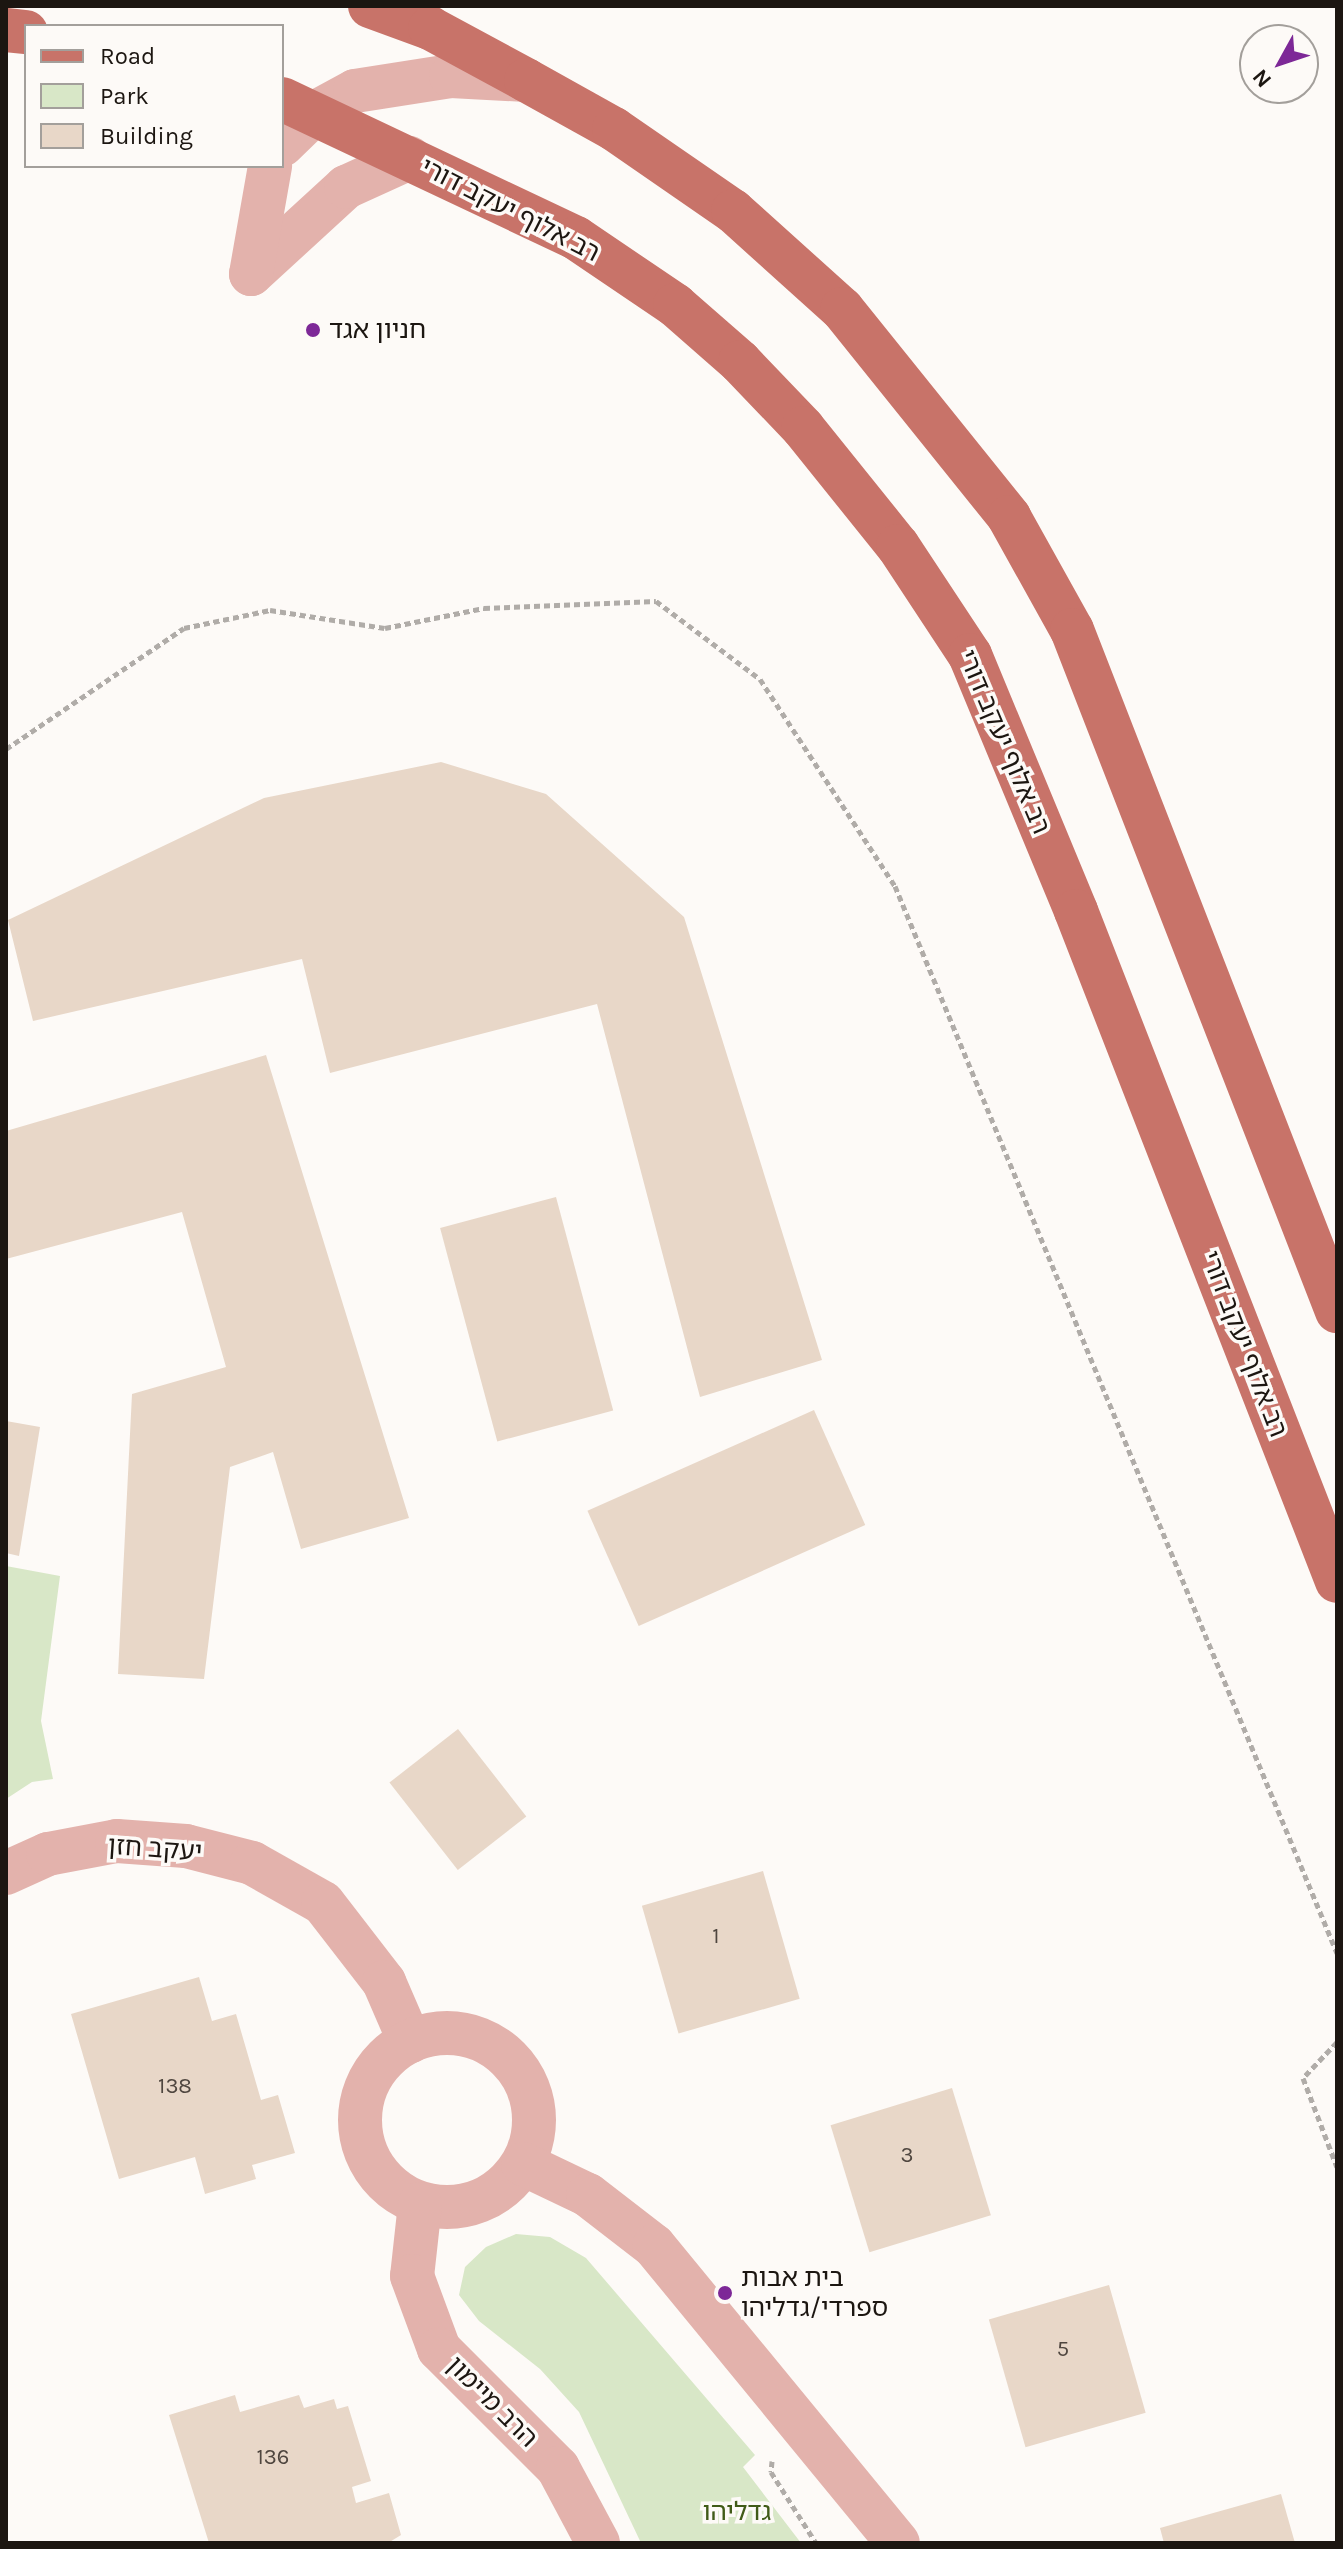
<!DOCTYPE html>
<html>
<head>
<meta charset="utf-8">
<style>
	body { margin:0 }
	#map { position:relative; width:1343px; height:2549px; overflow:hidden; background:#fdfaf7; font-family:Karla,"Noto Sans Hebrew",sans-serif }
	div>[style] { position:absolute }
	.green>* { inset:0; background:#d8e7c7 }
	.building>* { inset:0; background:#e8d7c8; transform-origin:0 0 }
	.path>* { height:5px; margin-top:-2.5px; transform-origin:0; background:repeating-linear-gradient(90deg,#b0aca8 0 6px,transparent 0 10px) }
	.minor>* { height:44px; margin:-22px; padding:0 22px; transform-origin:22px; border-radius:22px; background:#e3b2ac }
	.minor>.ring { margin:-22px; padding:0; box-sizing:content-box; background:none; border:44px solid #e3b2ac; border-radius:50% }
	.major>* { height:44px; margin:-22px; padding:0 22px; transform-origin:22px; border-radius:22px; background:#c87369 }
	.dots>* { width:22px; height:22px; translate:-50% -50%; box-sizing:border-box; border:4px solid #fdfaf7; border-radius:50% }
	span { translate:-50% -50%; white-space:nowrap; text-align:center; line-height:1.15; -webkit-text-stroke:7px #fdfaf7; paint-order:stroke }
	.number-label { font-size:22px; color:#4f463f }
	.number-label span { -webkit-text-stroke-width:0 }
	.street-label { font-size:26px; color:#1c1611 }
	.poi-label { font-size:26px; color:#1c1611 }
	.left { translate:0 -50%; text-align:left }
	.park-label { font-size:26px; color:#415b18 }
	.frame { position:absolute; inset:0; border:8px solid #1c1611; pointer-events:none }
	.legend { position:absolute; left:24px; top:24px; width:260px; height:144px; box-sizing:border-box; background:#fdfaf7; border:2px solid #a39f9b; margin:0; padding:10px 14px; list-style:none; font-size:24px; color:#1c1611 }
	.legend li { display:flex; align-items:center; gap:16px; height:40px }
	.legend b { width:40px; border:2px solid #a39f9b }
	.north { position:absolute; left:1239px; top:24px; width:80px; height:80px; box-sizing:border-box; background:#fdfaf7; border:2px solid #a39f9b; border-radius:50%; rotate:230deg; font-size:22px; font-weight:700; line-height:32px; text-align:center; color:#1c1611 }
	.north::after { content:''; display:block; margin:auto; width:28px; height:36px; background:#7d2897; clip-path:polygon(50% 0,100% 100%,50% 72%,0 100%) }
</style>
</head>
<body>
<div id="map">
	<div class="green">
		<i style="clip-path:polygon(6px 1566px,60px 1576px,41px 1721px,53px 1779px,32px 1782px,6px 1799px)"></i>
		<i style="clip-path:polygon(516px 2234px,550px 2237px,586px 2258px,755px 2455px,743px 2467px,801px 2543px,641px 2543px,579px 2412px,540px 2369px,479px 2321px,459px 2295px,465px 2267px,486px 2247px)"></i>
	</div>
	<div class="building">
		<i style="clip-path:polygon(441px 762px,546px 794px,684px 917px,822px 1360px,700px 1397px,597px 1004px,330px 1073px,302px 959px,33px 1021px,8px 920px,264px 798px)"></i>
		<i style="clip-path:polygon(266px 1055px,409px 1518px,301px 1549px,273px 1452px,230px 1467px,204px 1679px,118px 1674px,132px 1394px,226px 1367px,182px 1212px,6px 1259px,6px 1131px)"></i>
		<i style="left:556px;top:1197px;width:221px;height:120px;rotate:75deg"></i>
		<i style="left:814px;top:1410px;width:126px;height:248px;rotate:66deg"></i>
		<i style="clip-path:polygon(6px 1421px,40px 1427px,19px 1556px,6px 1553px)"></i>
		<i style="left:458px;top:1729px;width:111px;height:87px;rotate:52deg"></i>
		<i style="left:763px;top:1871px;width:133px;height:126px;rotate:74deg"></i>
		<i style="clip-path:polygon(199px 1977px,212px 2021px,236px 2014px,261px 2100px,278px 2095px,295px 2153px,252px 2165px,256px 2179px,205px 2194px,195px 2157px,119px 2179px,71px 2014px)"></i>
		<i style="left:952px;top:2088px;width:133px;height:127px;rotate:73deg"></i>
		<i style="left:1109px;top:2285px;width:133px;height:125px;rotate:74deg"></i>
		<i style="clip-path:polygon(235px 2395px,240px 2412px,299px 2395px,304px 2408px,334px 2399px,337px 2409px,348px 2406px,371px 2481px,352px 2487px,356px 2503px,389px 2493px,401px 2535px,388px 2543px,209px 2543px,169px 2415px)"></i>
		<i style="clip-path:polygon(1281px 2494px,1295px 2543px,1164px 2543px,1160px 2528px)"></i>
	</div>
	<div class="path">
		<i style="left:6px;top:749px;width:215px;rotate:-34.2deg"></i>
		<i style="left:184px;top:628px;width:88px;rotate:-11.8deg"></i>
		<i style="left:270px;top:610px;width:116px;rotate:8.9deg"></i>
		<i style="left:385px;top:628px;width:101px;rotate:-11.4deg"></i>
		<i style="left:484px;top:608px;width:172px;rotate:-2.3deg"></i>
		<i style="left:656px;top:601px;width:130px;rotate:36.9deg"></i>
		<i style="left:760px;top:679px;width:247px;rotate:56.9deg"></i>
		<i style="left:895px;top:886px;width:1155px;rotate:67.5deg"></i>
		<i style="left:1337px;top:2042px;width:50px;rotate:133.4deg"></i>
		<i style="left:1303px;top:2078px;width:95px;rotate:69.1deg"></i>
		<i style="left:772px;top:2461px;width:11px;rotate:95deg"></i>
		<i style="left:771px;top:2472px;width:84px;rotate:57.6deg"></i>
	</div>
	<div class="minor">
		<i style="left:282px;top:145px;width:47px;rotate:-44.1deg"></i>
		<i style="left:316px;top:112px;width:44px;rotate:-28.3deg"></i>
		<i style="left:355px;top:91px;width:97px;rotate:-8.9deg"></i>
		<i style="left:451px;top:76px;width:75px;rotate:3.1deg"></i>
		<i style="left:251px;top:274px;width:129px;rotate:-42.5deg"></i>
		<i style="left:346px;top:187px;width:70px;rotate:-24.4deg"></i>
		<i style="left:251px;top:274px;width:110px;rotate:-80deg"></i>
		<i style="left:6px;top:1873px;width:46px;rotate:-24.3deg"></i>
		<i style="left:48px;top:1854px;width:70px;rotate:-10.7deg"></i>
		<i style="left:117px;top:1841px;width:69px;rotate:4.1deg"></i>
		<i style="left:186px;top:1846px;width:68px;rotate:14.4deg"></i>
		<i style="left:252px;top:1863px;width:81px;rotate:29.4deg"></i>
		<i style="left:323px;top:1903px;width:100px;rotate:52.3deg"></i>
		<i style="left:384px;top:1982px;width:65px;rotate:66.6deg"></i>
		<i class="ring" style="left:360px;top:2033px;width:130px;height:130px"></i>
		<i style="left:523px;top:2164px;width:72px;rotate:25.5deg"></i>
		<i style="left:588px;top:2195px;width:83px;rotate:37.7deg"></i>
		<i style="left:654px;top:2246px;width:384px;rotate:50.6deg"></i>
		<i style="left:420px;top:2204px;width:72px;rotate:96.3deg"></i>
		<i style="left:412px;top:2276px;width:78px;rotate:69.7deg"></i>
		<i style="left:439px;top:2349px;width:168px;rotate:45deg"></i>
		<i style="left:558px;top:2468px;width:85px;rotate:61.9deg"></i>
	</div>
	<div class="major">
		<i style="left:370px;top:6px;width:64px;rotate:20.1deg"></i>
		<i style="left:430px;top:28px;width:109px;rotate:28.4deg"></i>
		<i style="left:526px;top:80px;width:101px;rotate:29.1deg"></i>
		<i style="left:614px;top:129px;width:145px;rotate:34.6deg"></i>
		<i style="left:733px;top:211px;width:147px;rotate:42deg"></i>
		<i style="left:842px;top:309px;width:267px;rotate:51.2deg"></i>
		<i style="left:1009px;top:517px;width:129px;rotate:60.9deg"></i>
		<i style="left:1072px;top:630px;width:731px;rotate:68.74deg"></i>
		<i style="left:6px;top:30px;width:20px;rotate:6deg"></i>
		<i style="left:282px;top:99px;width:325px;rotate:25.3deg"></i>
		<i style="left:576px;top:238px;width:120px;rotate:34.1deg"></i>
		<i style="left:675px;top:305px;width:86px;rotate:41.2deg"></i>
		<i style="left:740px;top:362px;width:91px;rotate:46.3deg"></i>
		<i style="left:803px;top:428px;width:151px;rotate:51.2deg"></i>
		<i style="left:898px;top:546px;width:131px;rotate:56.6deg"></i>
		<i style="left:970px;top:655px;width:277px;rotate:67.5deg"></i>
		<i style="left:1076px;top:911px;width:719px;rotate:68.72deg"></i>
	</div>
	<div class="dots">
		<i style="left:313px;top:330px;background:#7d2897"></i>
		<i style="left:725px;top:2293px;background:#7d2897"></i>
	</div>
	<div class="number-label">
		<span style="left:716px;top:1937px">1</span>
		<span style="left:175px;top:2087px">138</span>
		<span style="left:907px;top:2156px">3</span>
		<span style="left:1063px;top:2350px">5</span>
		<span style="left:273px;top:2458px">136</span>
	</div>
	<div class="street-label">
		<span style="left:510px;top:210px;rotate:27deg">רב אלוף יעקב דורי</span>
		<span style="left:1004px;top:742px;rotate:67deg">רב אלוף יעקב דורי</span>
		<span style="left:1244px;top:1344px;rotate:69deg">רב אלוף יעקב דורי</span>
		<span style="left:155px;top:1849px;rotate:4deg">יעקב חזן</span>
		<span style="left:492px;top:2402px;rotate:45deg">הרב מיימון</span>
	</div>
	<div class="poi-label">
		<span class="left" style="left:329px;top:330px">חניון אגד</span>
		<span class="left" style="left:741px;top:2293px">בית אבות<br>ספרדי/גדליהו</span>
	</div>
	<div class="park-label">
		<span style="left:737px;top:2512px">גדליהו</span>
	</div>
	<div class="frame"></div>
	<ul class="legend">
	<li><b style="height:10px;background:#c87369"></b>Road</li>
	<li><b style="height:22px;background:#d8e7c7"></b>Park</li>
	<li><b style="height:22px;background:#e8d7c8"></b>Building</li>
	</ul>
	<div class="north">N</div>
</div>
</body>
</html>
